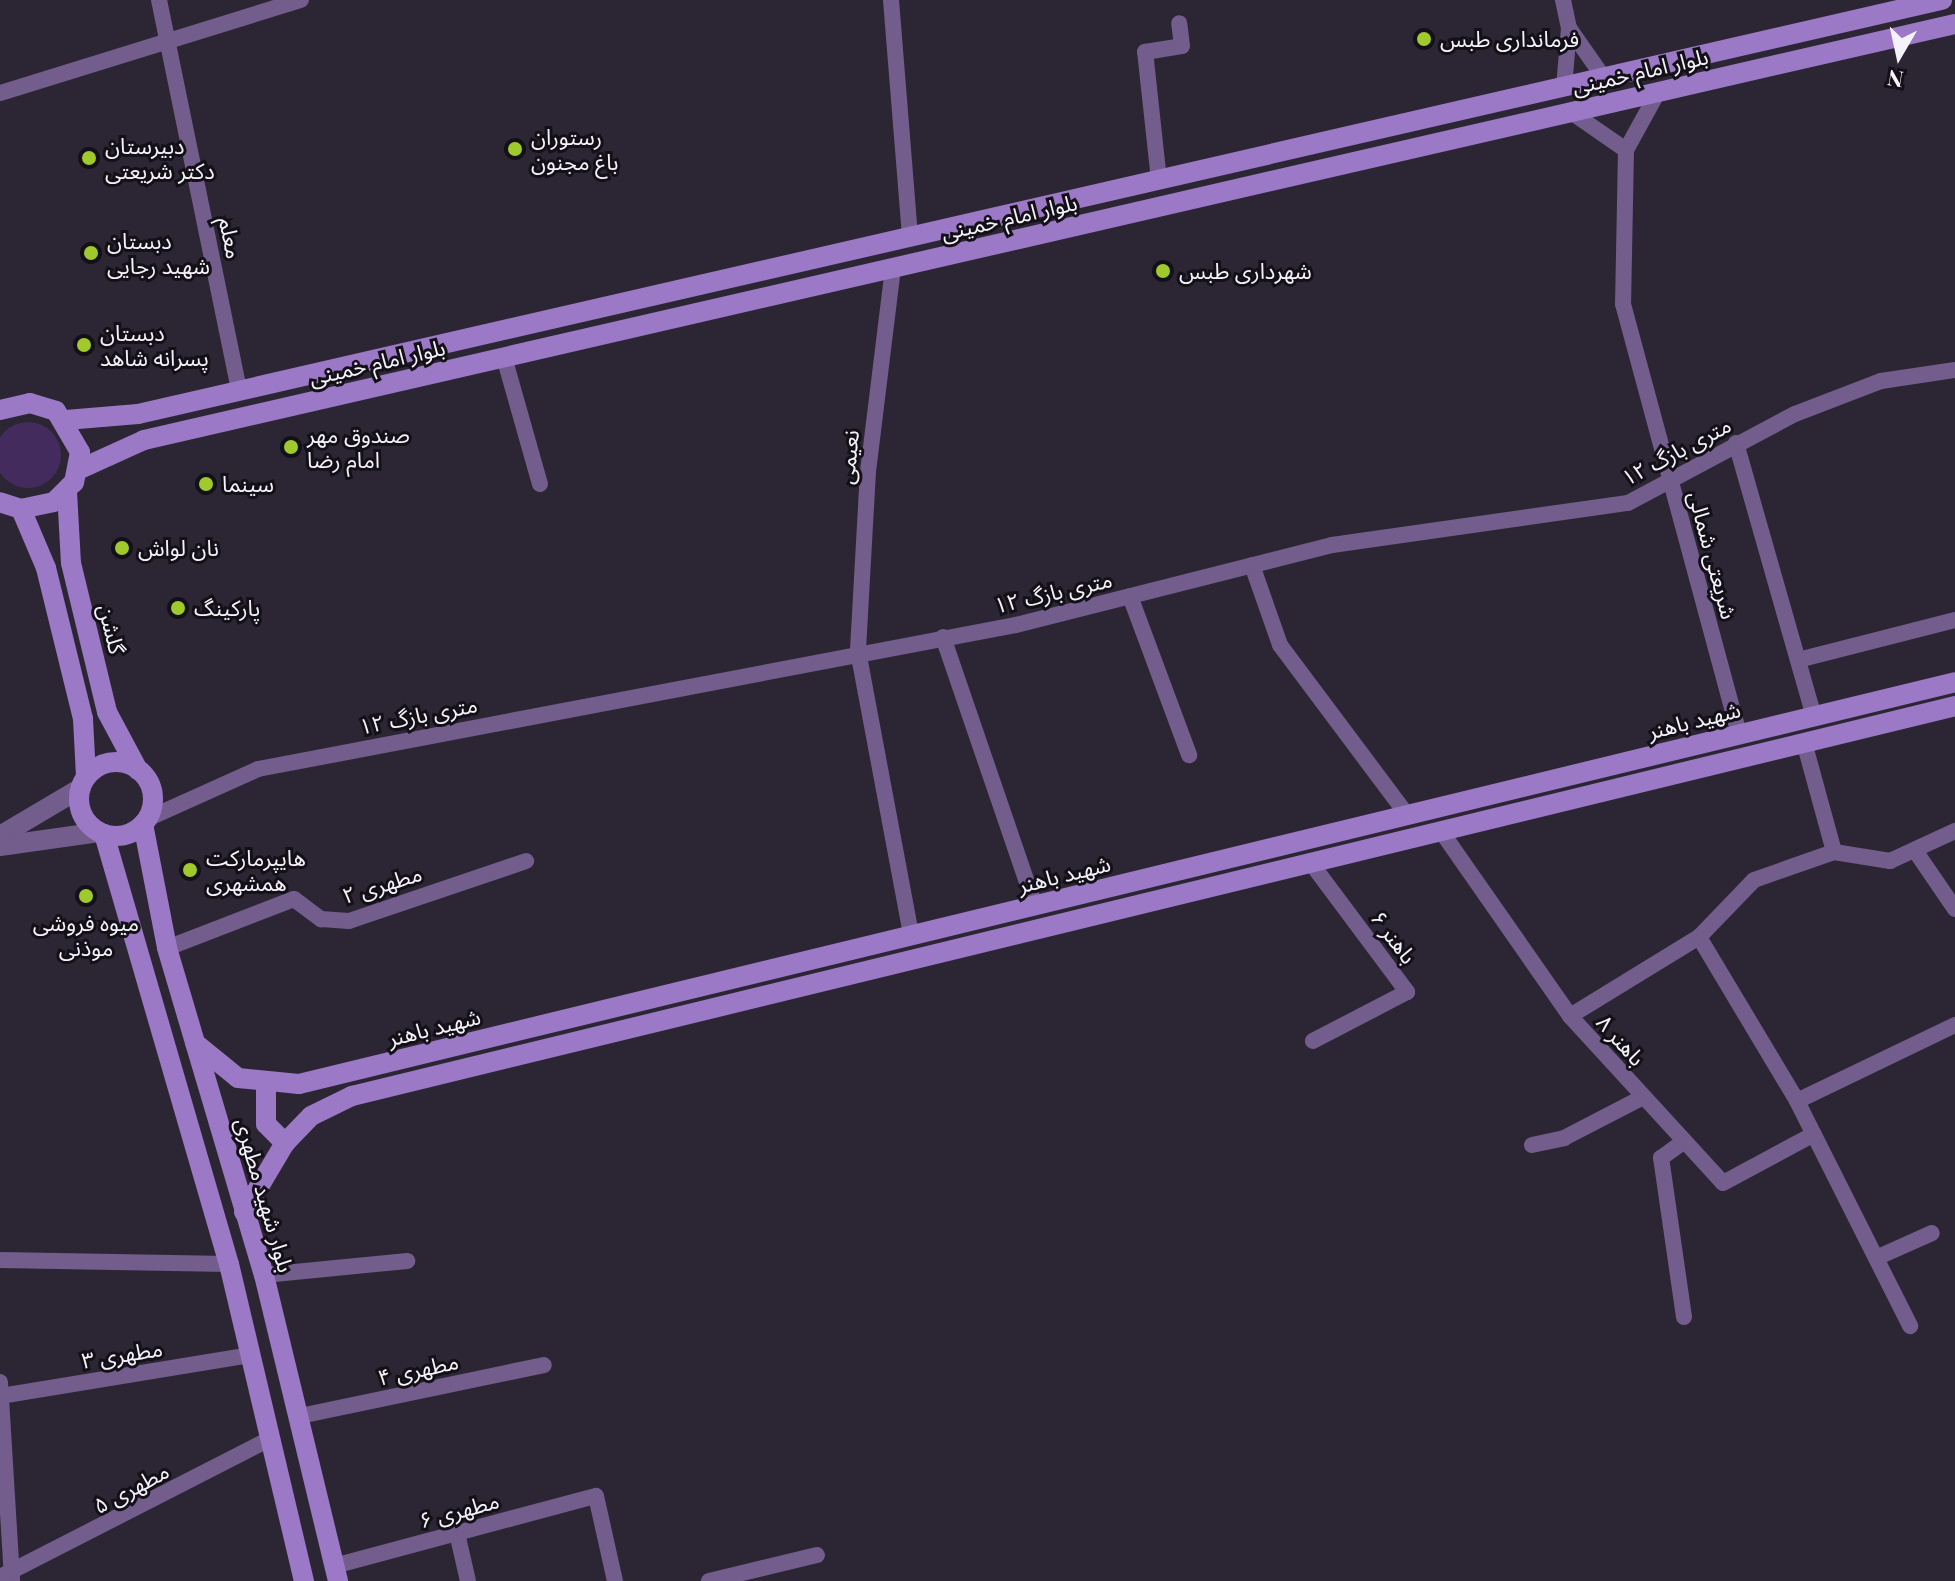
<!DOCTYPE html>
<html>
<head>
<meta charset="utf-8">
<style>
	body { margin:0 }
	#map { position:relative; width:1955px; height:1581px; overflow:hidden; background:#2c2634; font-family:"Playfair Display","Noto Sans Arabic",serif }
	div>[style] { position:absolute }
	.green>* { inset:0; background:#432c5d }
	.round { border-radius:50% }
	.minor>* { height:16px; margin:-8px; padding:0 8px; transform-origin:8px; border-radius:8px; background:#725d8d }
	.tertiary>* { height:20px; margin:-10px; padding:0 10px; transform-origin:10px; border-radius:10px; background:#725d8d }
	.secondary>* { height:20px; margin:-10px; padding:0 10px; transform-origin:10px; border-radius:10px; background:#9b79c6 }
	.secondary>.ring { margin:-10px; padding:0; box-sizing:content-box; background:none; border:20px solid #9b79c6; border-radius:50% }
	.dots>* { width:22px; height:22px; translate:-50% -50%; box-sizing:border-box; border:4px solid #131117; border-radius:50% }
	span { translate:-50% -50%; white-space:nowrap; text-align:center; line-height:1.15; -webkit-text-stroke:6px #131117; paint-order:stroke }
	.poi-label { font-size:22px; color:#f5f2fb }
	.left { translate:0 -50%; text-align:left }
	.street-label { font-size:22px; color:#f5f2fb }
	.north { position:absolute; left:1859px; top:16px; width:80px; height:80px; -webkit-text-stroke:6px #131117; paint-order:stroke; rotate:189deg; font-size:22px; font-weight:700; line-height:32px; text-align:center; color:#f5f2fb }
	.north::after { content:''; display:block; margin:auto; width:28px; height:36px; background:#f5f2fb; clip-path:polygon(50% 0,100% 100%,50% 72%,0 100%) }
</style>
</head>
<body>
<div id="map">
	<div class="green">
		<i class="round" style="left:-5px;top:422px;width:66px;height:66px"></i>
	</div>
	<div class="minor">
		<i style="left:159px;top:0;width:399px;rotate:78.4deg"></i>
		<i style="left:891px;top:0;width:238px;rotate:85.4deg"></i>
		<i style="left:1563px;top:0;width:29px;rotate:78deg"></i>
		<i style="left:1569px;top:28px;width:59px;rotate:94.8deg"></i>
		<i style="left:1569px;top:28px;width:61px;rotate:55deg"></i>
		<i style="left:1658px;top:92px;width:66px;rotate:118.9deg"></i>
		<i style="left:1626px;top:150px;width:154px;rotate:91.1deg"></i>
		<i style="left:1623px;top:304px;width:445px;rotate:74.9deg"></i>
		<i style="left:0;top:93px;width:315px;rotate:-17.2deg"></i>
		<i style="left:1571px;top:112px;width:67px;rotate:34.6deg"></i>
		<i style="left:1159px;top:180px;width:129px;rotate:-96.2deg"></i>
		<i style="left:1145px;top:52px;width:37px;rotate:-9deg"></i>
		<i style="left:1182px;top:46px;width:23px;rotate:-97deg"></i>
		<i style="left:893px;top:268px;width:205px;rotate:97deg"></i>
		<i style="left:868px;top:471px;width:180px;rotate:93.2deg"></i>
		<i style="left:858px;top:651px;width:289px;rotate:79.4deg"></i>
		<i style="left:504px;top:357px;width:132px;rotate:74.2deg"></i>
		<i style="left:1736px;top:443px;width:284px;rotate:74.1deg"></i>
		<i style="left:1252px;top:565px;width:85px;rotate:70.7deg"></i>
		<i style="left:1280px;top:645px;width:212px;rotate:53.2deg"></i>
		<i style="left:1130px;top:596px;width:170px;rotate:69.6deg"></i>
		<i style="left:943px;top:637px;width:283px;rotate:71.1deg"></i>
		<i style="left:1798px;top:660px;width:162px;rotate:-14.3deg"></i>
		<i style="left:1804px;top:742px;width:114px;rotate:74.7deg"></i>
		<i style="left:1834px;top:852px;width:57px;rotate:9.1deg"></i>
		<i style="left:1890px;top:861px;width:72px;rotate:-24.8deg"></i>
		<i style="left:147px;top:819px;width:122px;rotate:-24.2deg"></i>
		<i style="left:258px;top:769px;width:772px;rotate:-10.76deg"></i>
		<i style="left:1016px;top:625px;width:326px;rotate:-14.2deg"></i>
		<i style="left:1332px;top:545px;width:299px;rotate:-8.1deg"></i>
		<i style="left:1628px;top:503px;width:189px;rotate:-28.1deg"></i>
		<i style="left:1795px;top:414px;width:92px;rotate:-21deg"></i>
		<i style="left:1881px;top:381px;width:75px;rotate:-8.5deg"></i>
		<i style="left:1441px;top:831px;width:226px;rotate:55.1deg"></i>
		<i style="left:1570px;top:1016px;width:226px;rotate:47.5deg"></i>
		<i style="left:1723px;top:1183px;width:103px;rotate:-28.3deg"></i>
		<i style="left:1916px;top:852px;width:69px;rotate:55.6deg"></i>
		<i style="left:1311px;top:863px;width:161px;rotate:53.3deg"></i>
		<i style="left:1407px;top:992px;width:106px;rotate:152.5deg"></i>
		<i style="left:1699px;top:937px;width:191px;rotate:59.1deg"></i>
		<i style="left:1797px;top:1101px;width:252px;rotate:63.3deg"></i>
		<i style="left:167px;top:948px;width:136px;rotate:-21.1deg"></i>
		<i style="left:294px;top:899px;width:34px;rotate:37deg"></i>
		<i style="left:321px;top:919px;width:28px;rotate:4deg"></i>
		<i style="left:349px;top:921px;width:187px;rotate:-18.7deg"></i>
		<i style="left:1570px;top:1016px;width:151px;rotate:-31.5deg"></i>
		<i style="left:1699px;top:937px;width:79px;rotate:-46deg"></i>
		<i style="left:1754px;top:880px;width:85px;rotate:-19.3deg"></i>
		<i style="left:1797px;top:1101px;width:175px;rotate:-25.7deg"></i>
		<i style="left:1532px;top:1145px;width:33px;rotate:-12deg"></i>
		<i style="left:1564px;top:1138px;width:89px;rotate:-27.4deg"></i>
		<i style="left:1876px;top:1258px;width:61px;rotate:-24.1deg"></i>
		<i style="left:0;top:1260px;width:229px;rotate:1deg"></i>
		<i style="left:264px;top:1275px;width:144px;rotate:-5.6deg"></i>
		<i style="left:1684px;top:1317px;width:161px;rotate:-98.2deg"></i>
		<i style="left:1661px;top:1158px;width:29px;rotate:-36deg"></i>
		<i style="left:0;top:1382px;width:199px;rotate:86.5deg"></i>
		<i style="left:0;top:1396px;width:253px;rotate:-9.3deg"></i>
		<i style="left:300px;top:1416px;width:249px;rotate:-11.8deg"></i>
		<i style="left:457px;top:1533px;width:49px;rotate:77.1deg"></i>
		<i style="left:334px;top:1566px;width:271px;rotate:-15deg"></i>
		<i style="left:596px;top:1496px;width:87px;rotate:77.4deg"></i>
		<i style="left:0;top:1577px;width:303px;rotate:-27.1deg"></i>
		<i style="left:709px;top:1581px;width:111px;rotate:-13.5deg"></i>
	</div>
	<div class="tertiary">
		<i style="left:0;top:836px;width:94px;rotate:-30.7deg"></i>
		<i style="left:0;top:846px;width:100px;rotate:-8deg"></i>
	</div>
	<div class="secondary">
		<i style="left:0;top:410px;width:31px;rotate:-13deg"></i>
		<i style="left:30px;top:403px;width:27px;rotate:17deg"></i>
		<i style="left:56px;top:411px;width:48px;rotate:59.7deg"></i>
		<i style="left:80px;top:452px;width:31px;rotate:101deg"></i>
		<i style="left:74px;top:482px;width:28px;rotate:135deg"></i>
		<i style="left:54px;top:502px;width:34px;rotate:168deg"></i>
		<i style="left:21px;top:509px;width:22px;rotate:-162deg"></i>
		<i style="left:66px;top:420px;width:72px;rotate:-4.8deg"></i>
		<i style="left:138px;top:414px;width:1851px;rotate:-12.93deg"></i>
		<i style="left:78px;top:470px;width:72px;rotate:-24.4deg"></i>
		<i style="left:144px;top:440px;width:1858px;rotate:-12.94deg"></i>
		<i style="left:67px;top:492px;width:71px;rotate:86.8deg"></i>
		<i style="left:71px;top:563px;width:153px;rotate:76.4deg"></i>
		<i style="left:107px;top:712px;width:66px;rotate:61.9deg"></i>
		<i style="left:21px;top:509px;width:64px;rotate:67deg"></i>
		<i style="left:46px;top:568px;width:155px;rotate:76.2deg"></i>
		<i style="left:83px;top:719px;width:58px;rotate:87deg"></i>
		<i class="ring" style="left:79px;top:762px;width:54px;height:54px"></i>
		<i style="left:143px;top:824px;width:126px;rotate:79deg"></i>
		<i style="left:167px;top:948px;width:341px;rotate:73.5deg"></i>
		<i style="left:264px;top:1275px;width:315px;rotate:76.4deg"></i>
		<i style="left:104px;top:834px;width:448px;rotate:73.8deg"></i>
		<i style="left:229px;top:1264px;width:326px;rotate:76.7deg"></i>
		<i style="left:195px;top:1043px;width:55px;rotate:39.1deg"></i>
		<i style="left:238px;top:1078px;width:61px;rotate:5.6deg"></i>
		<i style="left:299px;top:1084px;width:1704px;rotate:-13.64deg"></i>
		<i style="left:266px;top:1085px;width:39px;rotate:90deg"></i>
		<i style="left:266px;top:1124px;width:27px;rotate:45deg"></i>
		<i style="left:244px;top:1212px;width:80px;rotate:-59.3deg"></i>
		<i style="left:285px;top:1143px;width:37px;rotate:-46deg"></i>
		<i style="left:311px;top:1116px;width:46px;rotate:-26deg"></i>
		<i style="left:352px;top:1096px;width:1650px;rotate:-13.67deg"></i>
	</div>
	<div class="dots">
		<i style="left:1424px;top:39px;background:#a0c92c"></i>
		<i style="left:515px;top:149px;background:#a0c92c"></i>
		<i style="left:89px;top:158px;background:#a0c92c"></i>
		<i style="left:91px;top:253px;background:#a0c92c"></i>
		<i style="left:1163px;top:271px;background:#a0c92c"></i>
		<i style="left:84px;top:345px;background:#a0c92c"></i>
		<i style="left:291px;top:447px;background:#a0c92c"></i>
		<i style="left:206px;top:484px;background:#a0c92c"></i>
		<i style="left:122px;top:548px;background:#a0c92c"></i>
		<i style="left:178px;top:608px;background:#a0c92c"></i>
		<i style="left:190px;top:870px;background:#a0c92c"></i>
		<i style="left:86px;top:896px;background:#a0c92c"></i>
	</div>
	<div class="poi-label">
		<span class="left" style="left:1440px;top:39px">فرمانداری طبس</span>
		<span class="left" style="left:531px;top:149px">رستوران<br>باغ مجنون</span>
		<span class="left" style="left:105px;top:158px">دبیرستان<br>دکتر شریعتی</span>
		<span class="left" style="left:107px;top:253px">دبستان<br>شهید رجایی</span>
		<span class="left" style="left:1179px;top:271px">شهرداری طبس</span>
		<span class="left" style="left:100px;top:345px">دبستان<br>پسرانه شاهد</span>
		<span class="left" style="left:307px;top:447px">صندوق مهر<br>امام رضا</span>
		<span class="left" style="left:222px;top:484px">سینما</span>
		<span class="left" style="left:138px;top:548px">نان لواش</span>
		<span class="left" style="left:194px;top:608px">پارکینگ</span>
		<span class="left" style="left:206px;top:870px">هايپرماركت<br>همشهری</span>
		<span style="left:86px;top:935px">میوه فروشی<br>موذنی</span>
	</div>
	<div class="street-label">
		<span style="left:1640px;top:71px;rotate:-13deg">بلوار امام خمینی</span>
		<span style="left:1009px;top:217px;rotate:-13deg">بلوار امام خمینی</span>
		<span style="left:231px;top:238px;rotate:79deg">معلم</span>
		<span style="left:377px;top:362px;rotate:-13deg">بلوار امام خمینی</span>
		<span style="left:1676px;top:451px;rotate:-28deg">۱۲ متری بازگ</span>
		<span style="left:848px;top:457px;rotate:-84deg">نعیمی</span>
		<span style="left:1713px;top:555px;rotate:75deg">شریعتی شمالی</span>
		<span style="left:1053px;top:592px;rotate:-13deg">۱۲ متری بازگ</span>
		<span style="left:112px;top:629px;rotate:76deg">گلشن</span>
		<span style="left:418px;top:715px;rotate:-11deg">۱۲ متری بازگ</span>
		<span style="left:1694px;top:720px;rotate:-14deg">شهید باهنر</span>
		<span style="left:1064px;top:874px;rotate:-14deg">شهید باهنر</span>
		<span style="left:382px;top:884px;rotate:-17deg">مطهری ۲</span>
		<span style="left:1394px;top:937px;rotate:53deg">باهنر ۶</span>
		<span style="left:434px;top:1027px;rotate:-14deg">شهید باهنر</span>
		<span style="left:1621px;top:1040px;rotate:48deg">باهنر ۸</span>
		<span style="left:265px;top:1195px;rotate:74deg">بلوار شهید مطهری</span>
		<span style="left:122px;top:1354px;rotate:-9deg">مطهری ۳</span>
		<span style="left:418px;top:1369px;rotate:-12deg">مطهری ۴</span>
		<span style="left:131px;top:1488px;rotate:-28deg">مطهری ۵</span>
		<span style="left:459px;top:1510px;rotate:-15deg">مطهری ۶</span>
	</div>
	<div class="north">N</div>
</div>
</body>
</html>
